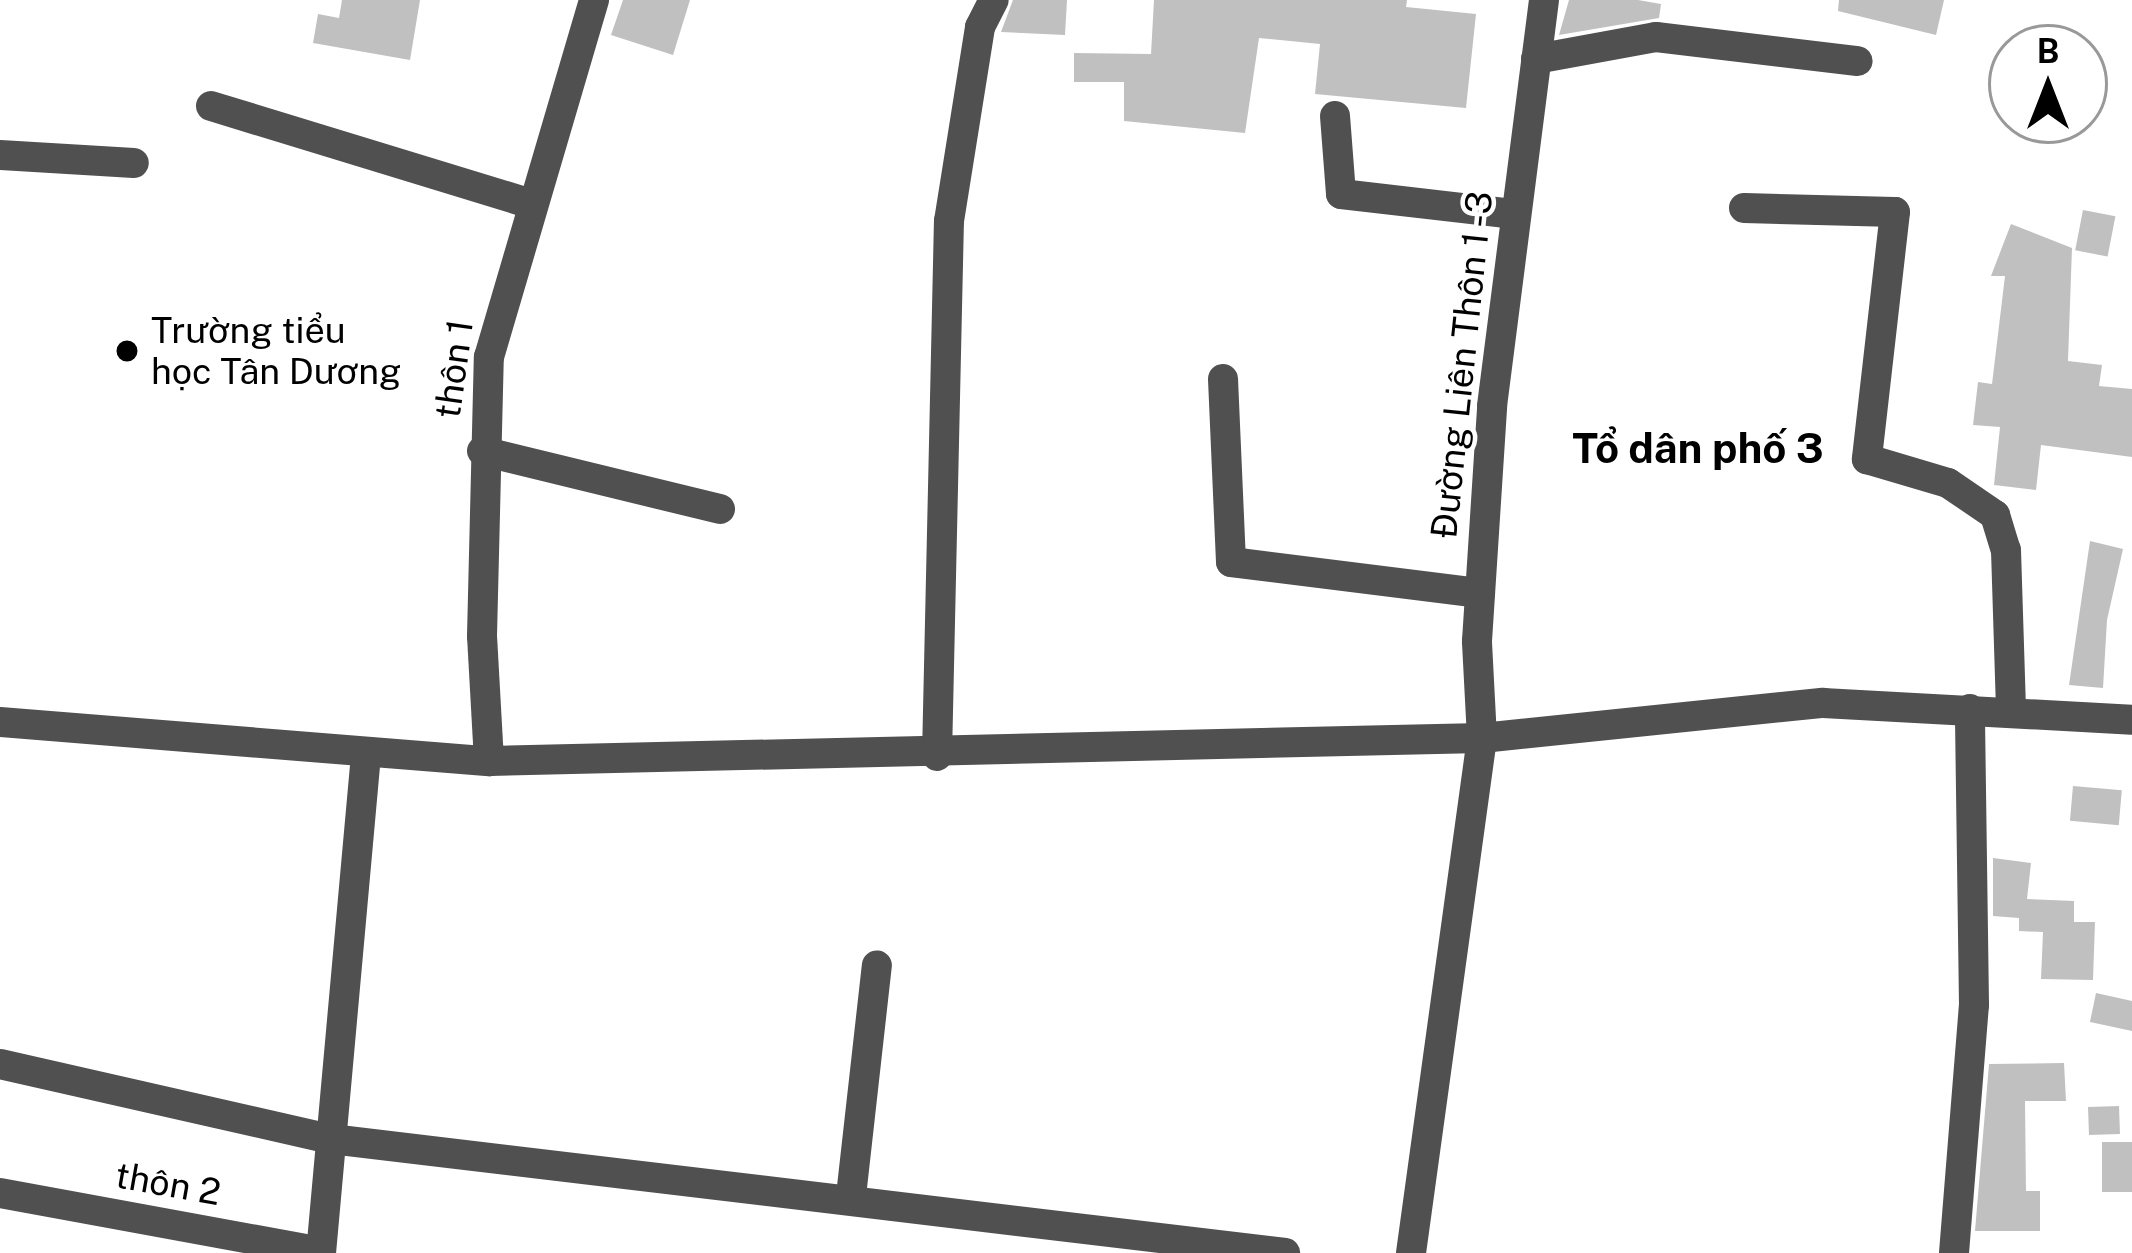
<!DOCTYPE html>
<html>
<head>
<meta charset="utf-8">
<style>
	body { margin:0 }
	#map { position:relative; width:2132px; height:1253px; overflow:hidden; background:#fff; font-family:"Public Sans",sans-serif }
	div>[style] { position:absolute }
	.building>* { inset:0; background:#c0c0c0; transform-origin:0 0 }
	.minor>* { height:30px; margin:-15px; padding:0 15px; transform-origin:15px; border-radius:15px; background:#505050 }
	.dots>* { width:33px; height:33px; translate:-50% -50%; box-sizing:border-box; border:6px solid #fff; border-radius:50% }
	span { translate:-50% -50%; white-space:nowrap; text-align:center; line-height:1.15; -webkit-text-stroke:9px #fff; paint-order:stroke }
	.poi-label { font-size:36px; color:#000 }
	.left { translate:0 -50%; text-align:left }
	.street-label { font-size:36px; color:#000 }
	.quarter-label { font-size:42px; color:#000; font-weight:700 }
	.north { position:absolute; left:1988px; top:24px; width:120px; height:120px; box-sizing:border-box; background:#fff; border:3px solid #999; border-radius:50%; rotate:0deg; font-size:33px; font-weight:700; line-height:48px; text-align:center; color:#000 }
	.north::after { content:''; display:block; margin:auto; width:42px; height:54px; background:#000; clip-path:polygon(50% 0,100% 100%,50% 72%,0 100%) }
</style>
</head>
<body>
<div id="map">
	<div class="building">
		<i style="clip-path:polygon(342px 0,420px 0,410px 60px,313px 43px,318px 14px,339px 18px)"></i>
		<i style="clip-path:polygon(623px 0,690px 0,673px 55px,611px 35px)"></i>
		<i style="clip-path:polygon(1013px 0,1067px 0,1065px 35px,1001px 32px)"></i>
		<i style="clip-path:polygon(1154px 0,1407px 0,1406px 7px,1476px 14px,1466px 108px,1315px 94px,1320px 44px,1259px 38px,1245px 133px,1124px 121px,1124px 82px,1074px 82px,1074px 53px,1151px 54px)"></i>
		<i style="clip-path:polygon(1569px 0,1638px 0,1661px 4px,1659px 18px,1559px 35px)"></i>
		<i style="clip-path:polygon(1839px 0,1944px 0,1936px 35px,1838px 11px)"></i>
		<i style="left:2083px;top:210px;width:33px;height:41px;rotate:11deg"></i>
		<i style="clip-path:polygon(2011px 224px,2072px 248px,2068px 361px,2102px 365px,2099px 386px,2132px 389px,2132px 457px,2041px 445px,2036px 490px,1994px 485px,2000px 427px,1973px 425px,1978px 382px,1992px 384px,2005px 276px,1991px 276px)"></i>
		<i style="clip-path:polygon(2090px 541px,2123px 549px,2107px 620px,2103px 688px,2069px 685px)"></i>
		<i style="left:2073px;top:786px;width:49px;height:35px;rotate:5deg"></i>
		<i style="clip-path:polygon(1993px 858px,2031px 863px,2027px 899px,2074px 901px,2074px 922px,2095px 922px,2093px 980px,2041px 979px,2043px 932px,2019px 931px,2019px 918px,1993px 916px)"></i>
		<i style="clip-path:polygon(2096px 993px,2132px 1001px,2132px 1031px,2090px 1022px)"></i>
		<i style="clip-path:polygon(2064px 1063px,2066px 1101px,2025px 1101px,2026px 1191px,2040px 1191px,2040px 1231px,1975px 1231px,1989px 1064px)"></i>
		<i style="left:2119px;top:1106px;width:28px;height:31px;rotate:88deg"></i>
		<i style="left:2102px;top:1142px;width:30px;height:50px"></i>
	</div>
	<div class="minor">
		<i style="left:1536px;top:59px;width:122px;rotate:-10.4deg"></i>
		<i style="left:1656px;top:37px;width:203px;rotate:6.8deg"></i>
		<i style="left:211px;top:106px;width:332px;rotate:17deg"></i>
		<i style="left:1335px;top:116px;width:78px;rotate:85.6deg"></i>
		<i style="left:1341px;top:194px;width:173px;rotate:6.6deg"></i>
		<i style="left:0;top:155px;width:134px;rotate:3.4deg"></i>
		<i style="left:1744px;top:208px;width:151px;rotate:1.5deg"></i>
		<i style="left:1895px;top:212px;width:249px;rotate:96.5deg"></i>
		<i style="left:1867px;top:459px;width:84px;rotate:16.5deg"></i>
		<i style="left:1948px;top:483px;width:57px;rotate:34.2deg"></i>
		<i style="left:1995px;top:515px;width:37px;rotate:73deg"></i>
		<i style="left:2006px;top:550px;width:161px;rotate:88.2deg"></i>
		<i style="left:1223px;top:379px;width:183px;rotate:87.5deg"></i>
		<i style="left:1231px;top:562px;width:251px;rotate:7.1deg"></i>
		<i style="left:482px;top:451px;width:245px;rotate:13.7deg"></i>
		<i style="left:0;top:722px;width:491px;rotate:4.6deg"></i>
		<i style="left:489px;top:761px;width:993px;rotate:-1.33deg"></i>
		<i style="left:1482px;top:738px;width:343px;rotate:-5.9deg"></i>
		<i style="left:1823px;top:703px;width:309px;rotate:3.1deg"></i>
		<i style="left:937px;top:756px;width:535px;rotate:-88.72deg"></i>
		<i style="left:949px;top:221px;width:196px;rotate:-80.9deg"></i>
		<i style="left:980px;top:27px;width:30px;rotate:-63deg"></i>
		<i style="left:489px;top:761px;width:125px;rotate:-93.2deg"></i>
		<i style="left:482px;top:636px;width:279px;rotate:-88.6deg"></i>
		<i style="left:489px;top:357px;width:372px;rotate:-73.6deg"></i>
		<i style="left:0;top:1064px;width:339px;rotate:12.8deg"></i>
		<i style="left:331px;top:1139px;width:961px;rotate:6.81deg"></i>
		<i style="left:0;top:1193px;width:326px;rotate:10.4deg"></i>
		<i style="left:851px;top:1196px;width:232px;rotate:-83.6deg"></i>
		<i style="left:321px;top:1253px;width:500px;rotate:-84.84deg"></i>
		<i style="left:1411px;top:1253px;width:520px;rotate:-82.15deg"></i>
		<i style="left:1482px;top:738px;width:97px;rotate:-93deg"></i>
		<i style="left:1477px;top:641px;width:235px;rotate:-86.3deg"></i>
		<i style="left:1492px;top:406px;width:409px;rotate:-82.7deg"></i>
		<i style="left:1954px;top:1253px;width:249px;rotate:-85.4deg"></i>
		<i style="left:1974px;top:1005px;width:296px;rotate:-90.8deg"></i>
	</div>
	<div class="dots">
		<i style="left:127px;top:351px;background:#000"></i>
	</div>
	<div class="poi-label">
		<span class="left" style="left:151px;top:351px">Trường tiểu<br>học Tân Dương</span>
	</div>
	<div class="street-label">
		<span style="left:1462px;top:365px;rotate:-84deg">Đường Liên Thôn 1 -3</span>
		<span style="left:454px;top:369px;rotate:-82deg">thôn 1</span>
		<span style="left:168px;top:1184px;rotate:10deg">thôn 2</span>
	</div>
	<div class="quarter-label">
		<span style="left:1698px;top:448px">Tổ dân phố 3</span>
	</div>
	<div class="north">B</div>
</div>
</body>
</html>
